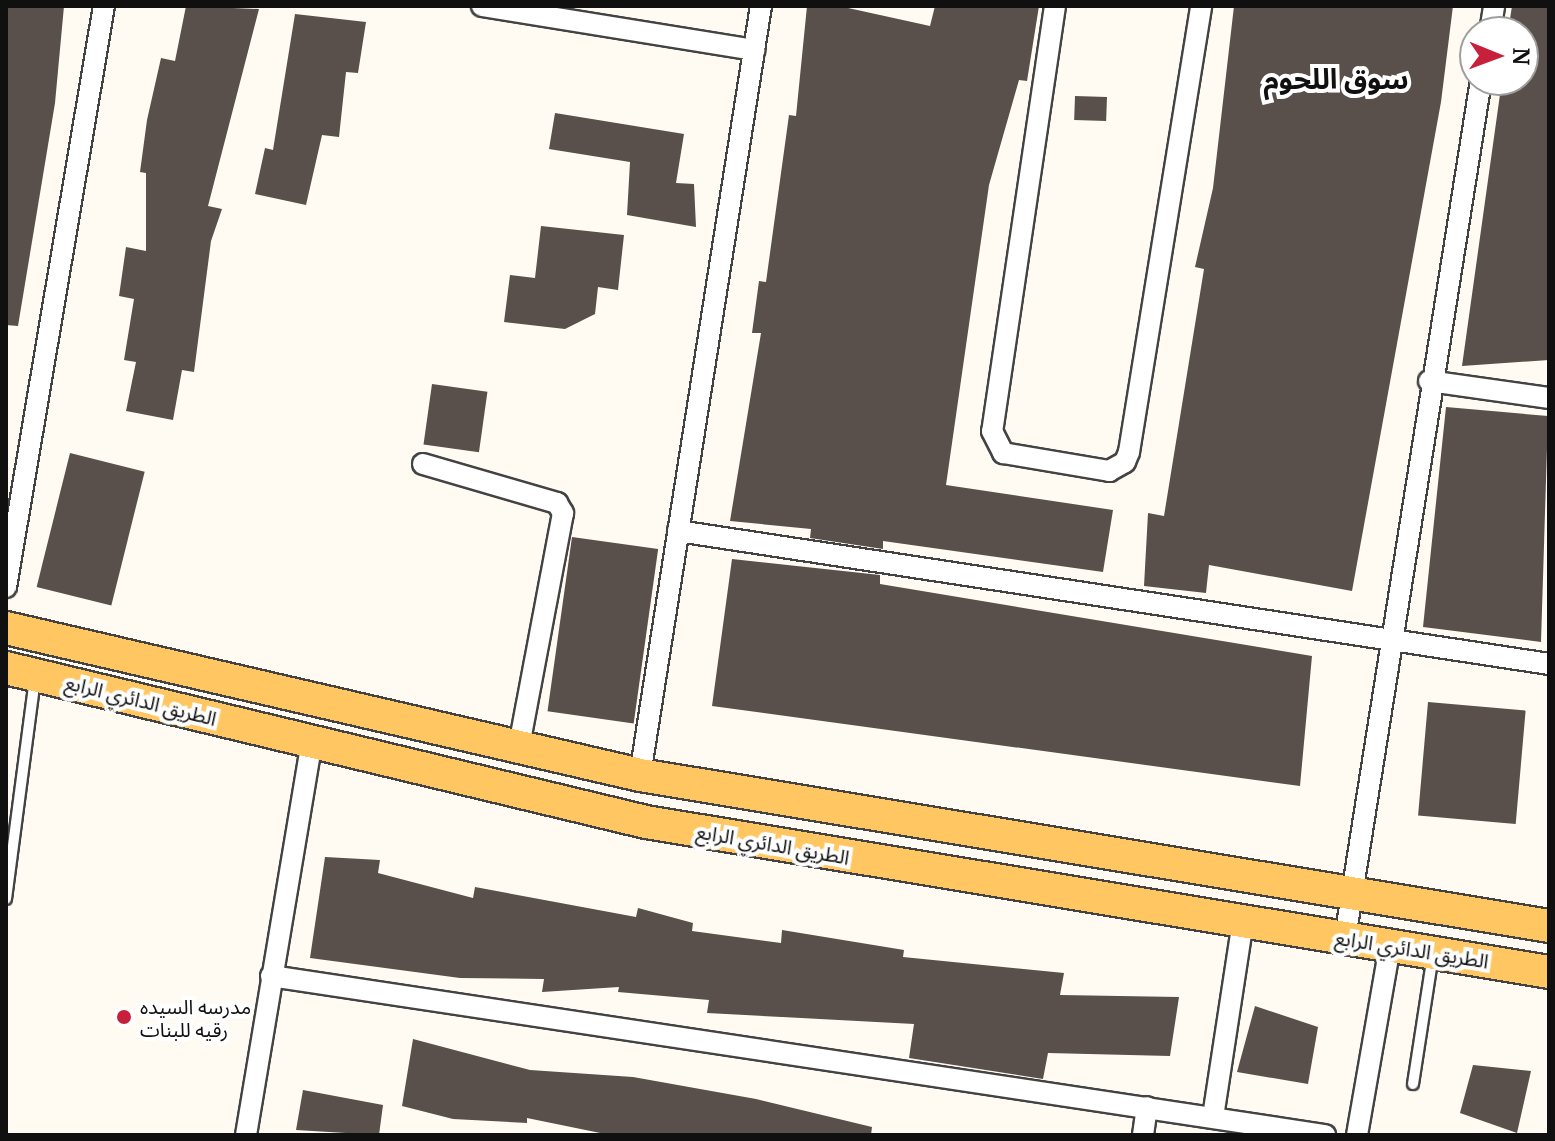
<!DOCTYPE html>
<html>
<head>
<meta charset="utf-8">
<style>
	body { margin:0 }
	#map { position:relative; width:1555px; height:1141px; overflow:hidden; background:#fffbf2; font-family:Merriweather,"Noto Sans Arabic",serif }
	div>[style] { position:absolute }
	.building>* { inset:0; background:#594f4b; transform-origin:0 0 }
	.roads { filter:drop-shadow(2px 0 #434343) drop-shadow(-2px 0 #434343) drop-shadow(0 2px #434343) drop-shadow(0 -2px #434343) }
	.lane>* { height:10px; margin:-5px; padding:0 5px; transform-origin:5px; border-radius:5px; background:#fff }
	.street>* { height:20px; margin:-10px; padding:0 10px; transform-origin:10px; border-radius:10px; background:#fff }
	.primary>* { height:32px; margin:-16px; padding:0 16px; transform-origin:16px; border-radius:16px; background:#ffc662 }
	.dots>* { width:22px; height:22px; translate:-50% -50%; box-sizing:border-box; border:4px solid #fff; border-radius:50% }
	span { translate:-50% -50%; white-space:nowrap; text-align:center; line-height:1.15; -webkit-text-stroke:8px #fff; paint-order:stroke }
	.street-label { font-size:20px; color:#101010 }
	.poi-label { font-size:20px; color:#101010 }
	.left { translate:0 -50%; text-align:left }
	.district-label { font-size:28px; color:#101010; font-weight:700 }
	.frame { position:absolute; inset:0; border:8px solid #101010; pointer-events:none }
	.north { position:absolute; left:1459px; top:16px; width:80px; height:80px; box-sizing:border-box; background:#fff; border:2px solid #9f9f9f; border-radius:50%; rotate:91deg; font-size:22px; font-weight:700; line-height:32px; text-align:center; color:#101010 }
	.north::after { content:''; display:block; margin:auto; width:28px; height:36px; background:#c81f3b; clip-path:polygon(50% 0,100% 100%,50% 72%,0 100%) }
</style>
</head>
<body>
<div id="map">
	<div class="building">
		<i style="clip-path:polygon(6px 6px,64px 6px,55px 103px,18px 326px,6px 325px)"></i>
		<i style="clip-path:polygon(186px 6px,259px 9px,208px 206px,222px 209px,211px 241px,194px 372px,182px 370px,173px 420px,126px 411px,136px 362px,124px 360px,134px 299px,119px 296px,126px 247px,146px 251px,146px 173px,140px 172px,147px 120px,161px 58px,175px 61px)"></i>
		<i style="clip-path:polygon(807px 6px,839px 6px,930px 26px,935px 6px,1039px 6px,1027px 81px,1019px 80px,989px 185px,946px 485px,1113px 510px,1103px 572px,883px 541px,883px 549px,810px 538px,811px 529px,730px 521px,761px 333px,752px 333px,759px 281px,766px 282px,789px 115px,796px 116px)"></i>
		<i style="clip-path:polygon(1234px 6px,1453px 6px,1441px 102px,1352px 591px,1209px 565px,1206px 593px,1144px 586px,1148px 513px,1164px 516px,1204px 269px,1195px 267px,1213px 188px)"></i>
		<i style="clip-path:polygon(1512px 6px,1549px 6px,1549px 360px,1462px 366px,1502px 80px,1523px 80px,1523px 32px,1508px 32px)"></i>
		<i style="clip-path:polygon(295px 14px,366px 22px,358px 73px,346px 72px,339px 137px,322px 135px,306px 205px,255px 194px,265px 148px,273px 150px)"></i>
		<i style="left:1075px;top:96px;width:32px;height:24px;rotate:2deg"></i>
		<i style="clip-path:polygon(555px 113px,684px 134px,676px 183px,694px 184px,696px 227px,627px 215px,630px 162px,549px 149px)"></i>
		<i style="clip-path:polygon(541px 226px,624px 235px,618px 290px,598px 287px,595px 314px,565px 329px,504px 322px,510px 275px,535px 278px)"></i>
		<i style="left:432px;top:384px;width:56px;height:61px;rotate:8deg"></i>
		<i style="clip-path:polygon(1446px 407px,1548px 416px,1541px 642px,1423px 627px)"></i>
		<i style="left:70px;top:453px;width:77px;height:138px;rotate:14deg"></i>
		<i style="left:572px;top:537px;width:87px;height:176px;rotate:8deg"></i>
		<i style="clip-path:polygon(732px 559px,880px 575px,880px 584px,1312px 656px,1300px 786px,712px 706px)"></i>
		<i style="left:1428px;top:702px;width:98px;height:114px;rotate:5deg"></i>
		<i style="clip-path:polygon(325px 857px,380px 860px,378px 873px,473px 898px,475px 887px,636px 917px,638px 908px,693px 923px,692px 931px,781px 943px,782px 930px,904px 950px,903px 957px,1064px 973px,1060px 995px,1179px 997px,1170px 1056px,1048px 1053px,1043px 1079px,909px 1058px,914px 1024px,707px 1013px,709px 1000px,618px 992px,619px 987px,542px 992px,544px 979px,460px 978px,310px 958px)"></i>
		<i style="clip-path:polygon(1255px 1006px,1318px 1027px,1308px 1084px,1237px 1072px)"></i>
		<i style="clip-path:polygon(413px 1039px,530px 1070px,633px 1077px,756px 1099px,872px 1127px,871px 1135px,610px 1135px,527px 1118px,527px 1123px,453px 1119px,402px 1106px)"></i>
		<i style="clip-path:polygon(1473px 1065px,1531px 1071px,1517px 1133px,1460px 1113px)"></i>
		<i style="clip-path:polygon(303px 1090px,383px 1105px,379px 1135px,296px 1130px)"></i>
	</div>
	<div class="roads">
		<div class="lane">
			<i style="left:6px;top:899px;width:221px;rotate:-82.5deg"></i>
			<i style="left:1413px;top:1084px;width:131px;rotate:-81.2deg"></i>
		</div>
		<div class="street">
			<i style="left:482px;top:6px;width:276px;rotate:9.2deg"></i>
			<i style="left:1055px;top:6px;width:430px;rotate:98.4deg"></i>
			<i style="left:992px;top:431px;width:25px;rotate:63deg"></i>
			<i style="left:1003px;top:453px;width:108px;rotate:9.6deg"></i>
			<i style="left:1109px;top:471px;width:18px;rotate:-29deg"></i>
			<i style="left:1125px;top:462px;width:11px;rotate:-68deg"></i>
			<i style="left:1129px;top:452px;width:452px;rotate:-80.8deg"></i>
			<i style="left:1490px;top:32px;width:26px;rotate:-81deg"></i>
			<i style="left:1429px;top:381px;width:121px;rotate:8.1deg"></i>
			<i style="left:423px;top:464px;width:140px;rotate:16.2deg"></i>
			<i style="left:557px;top:503px;width:12px;rotate:59deg"></i>
			<i style="left:563px;top:513px;width:237px;rotate:100.7deg"></i>
			<i style="left:678px;top:531px;width:881px;rotate:8.68deg"></i>
			<i style="left:6px;top:587px;width:589px;rotate:-80.43deg"></i>
			<i style="left:640px;top:775px;width:778px;rotate:-81.06deg"></i>
			<i style="left:1345px;top:938px;width:869px;rotate:-80.99deg"></i>
			<i style="left:271px;top:976px;width:1066px;rotate:8.58deg"></i>
			<i style="left:1213px;top:1117px;width:198px;rotate:-81.3deg"></i>
			<i style="left:246px;top:1135px;width:399px;rotate:-80.5deg"></i>
			<i style="left:1143px;top:1135px;width:28px;rotate:-82deg"></i>
			<i style="left:1357px;top:1135px;width:192px;rotate:-80.1deg"></i>
		</div>
		<div class="primary">
			<i style="left:6px;top:628px;width:651px;rotate:13.05deg"></i>
			<i style="left:640px;top:775px;width:921px;rotate:9.43deg"></i>
			<i style="left:6px;top:668px;width:658px;rotate:13.53deg"></i>
			<i style="left:646px;top:822px;width:915px;rotate:9.43deg"></i>
		</div>
	</div>
	<div class="dots">
		<i style="left:124px;top:1017px;background:#c81f3b"></i>
	</div>
	<div class="street-label">
		<span style="left:141px;top:700px;rotate:14deg">الطريق الدائري الرابع</span>
		<span style="left:773px;top:844px;rotate:10deg">الطريق الدائري الرابع</span>
		<span style="left:1412px;top:949px;rotate:9deg">الطريق الدائري الرابع</span>
	</div>
	<div class="poi-label">
		<span class="left" style="left:140px;top:1018px">مدرسه السيده<br>رقيه للبنات</span>
	</div>
	<div class="district-label">
		<span style="left:1336px;top:79px">سوق اللحوم</span>
	</div>
	<div class="frame"></div>
	<div class="north">N</div>
</div>
</body>
</html>
